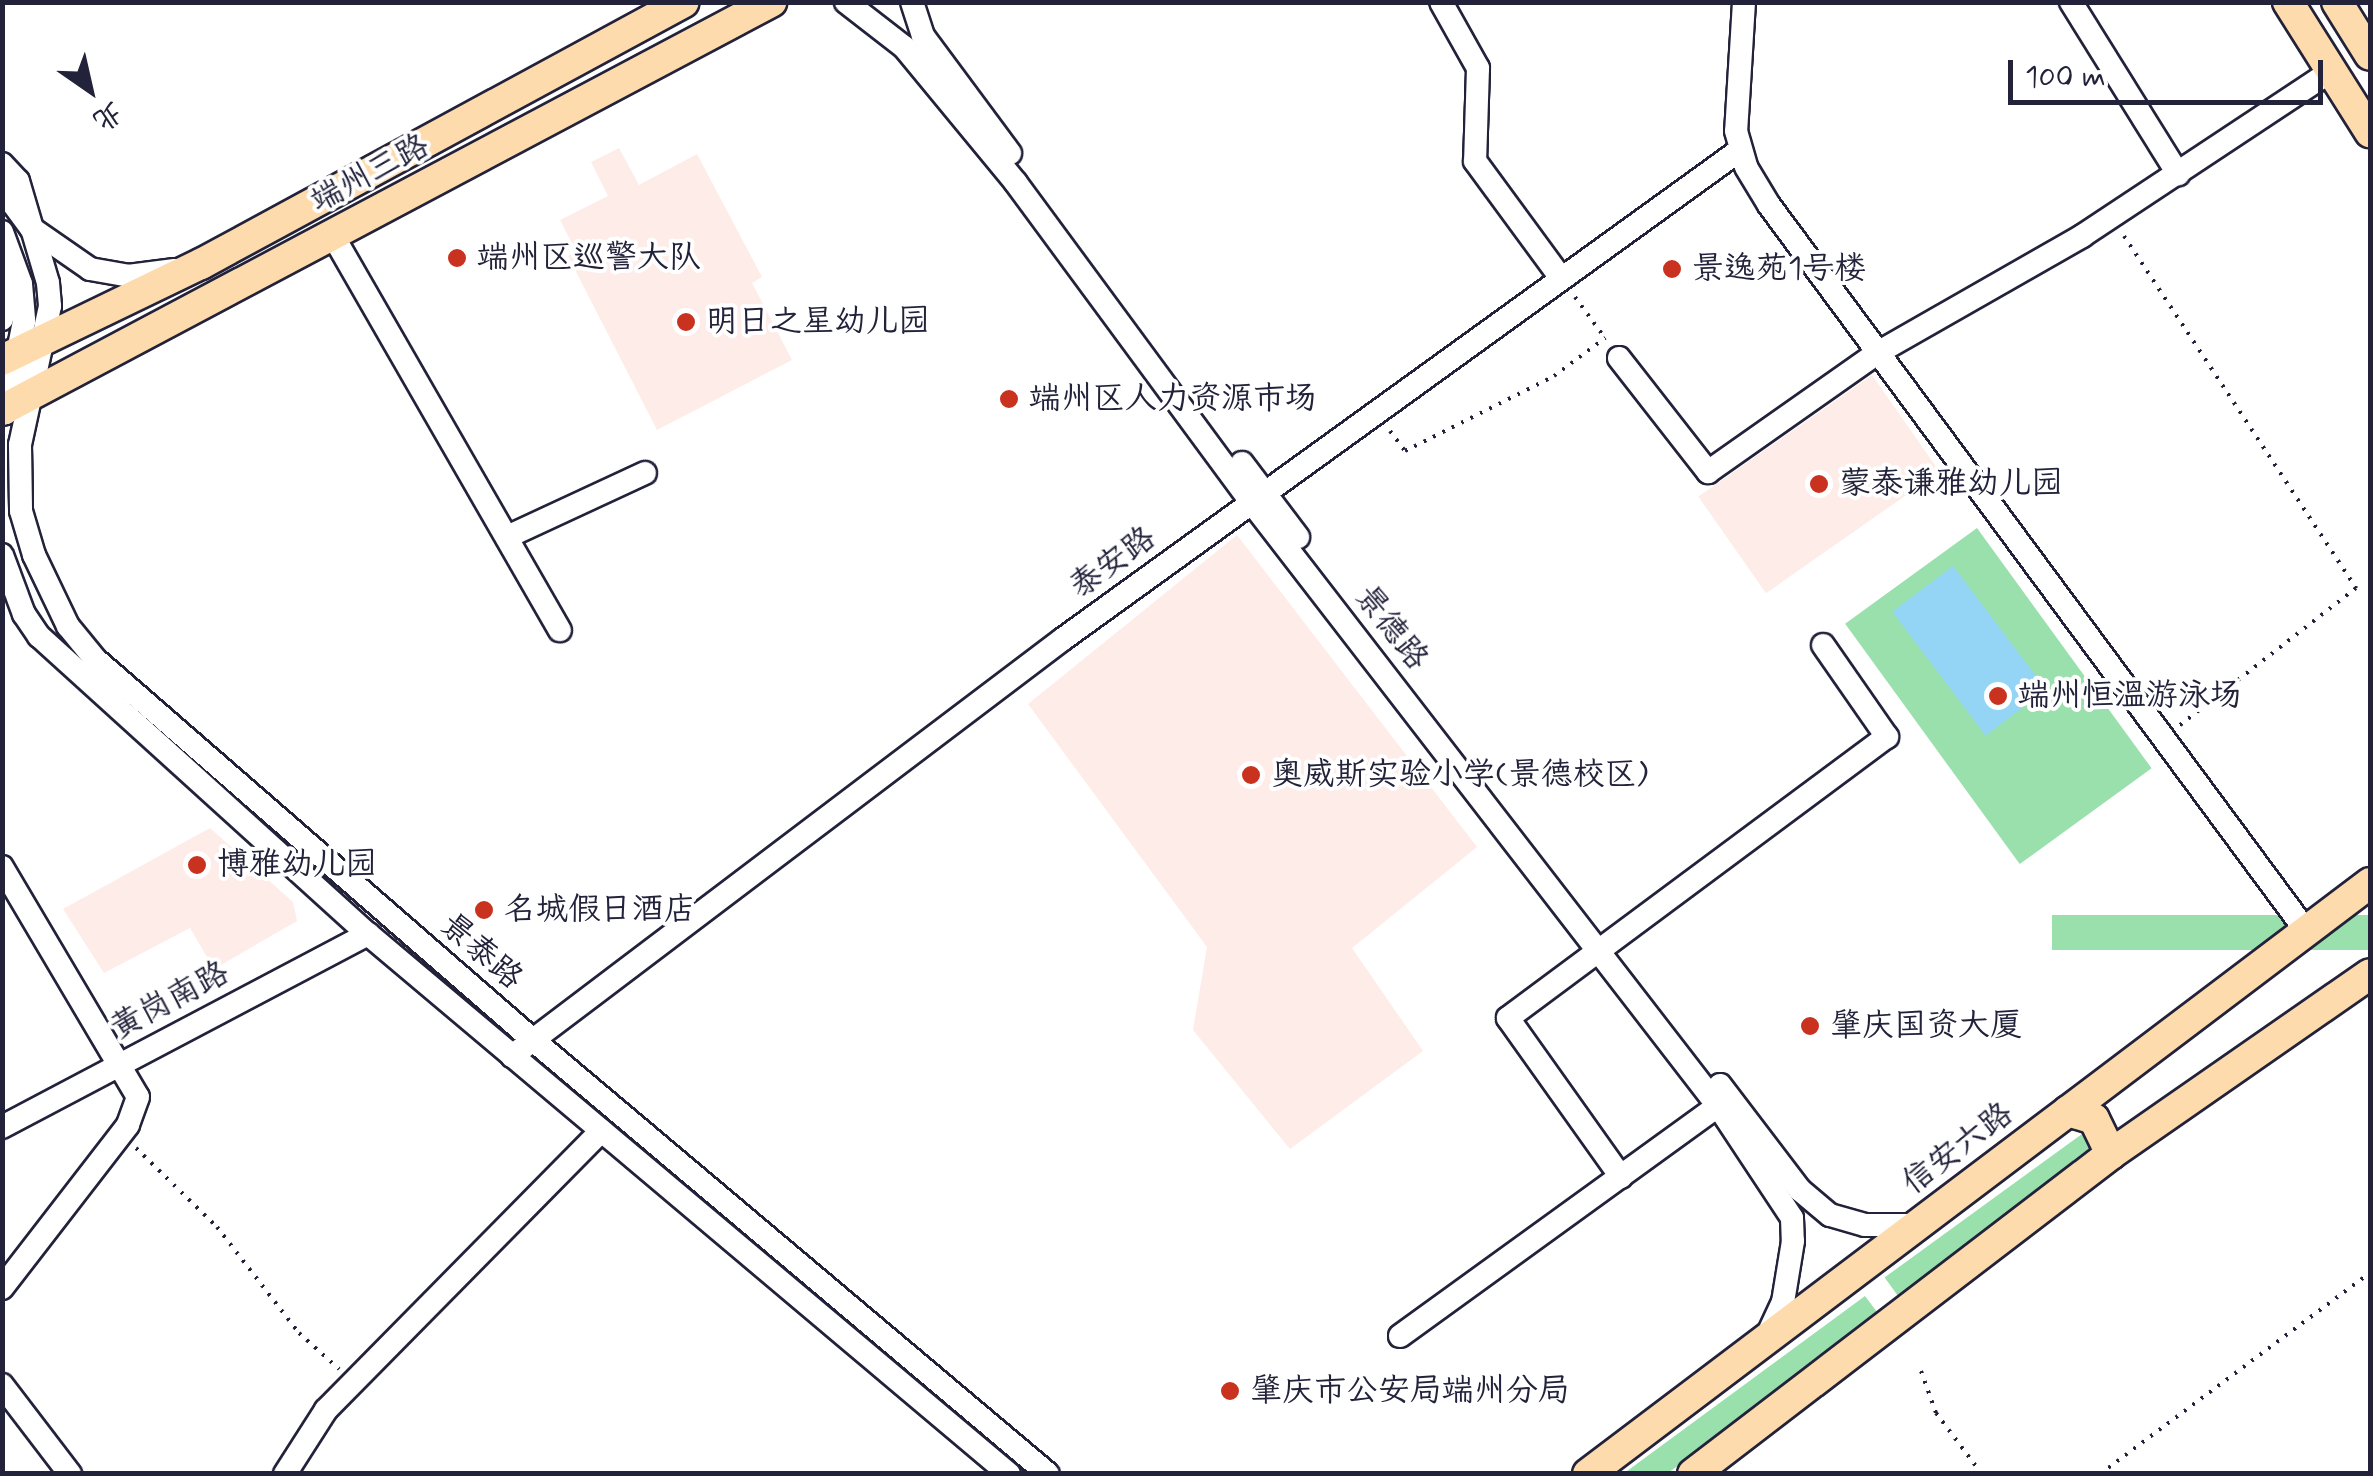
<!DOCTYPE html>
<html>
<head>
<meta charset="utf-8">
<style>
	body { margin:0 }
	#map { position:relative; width:2373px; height:1476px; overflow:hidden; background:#fff; font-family:Mynerve,"LXGW WenKai TC",sans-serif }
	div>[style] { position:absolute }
	.built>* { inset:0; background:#feece8; transform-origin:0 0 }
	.green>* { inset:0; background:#9ae0ad; transform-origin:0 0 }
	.water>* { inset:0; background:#94d5f6; transform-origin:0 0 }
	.path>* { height:4px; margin-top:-2px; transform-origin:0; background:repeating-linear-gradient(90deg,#22223b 0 2.5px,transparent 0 10.5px) }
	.roads { filter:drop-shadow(2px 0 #22223b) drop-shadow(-2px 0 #22223b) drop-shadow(0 2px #22223b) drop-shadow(0 -2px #22223b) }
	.minor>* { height:22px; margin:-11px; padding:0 11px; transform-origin:11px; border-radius:11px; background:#fff }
	.major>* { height:30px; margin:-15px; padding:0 15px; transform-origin:15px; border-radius:15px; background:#fedbac }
	.dots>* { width:28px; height:28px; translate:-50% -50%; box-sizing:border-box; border:5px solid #fff; border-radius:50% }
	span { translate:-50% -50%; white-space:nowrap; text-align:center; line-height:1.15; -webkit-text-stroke:8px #fff; paint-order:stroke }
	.street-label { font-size:32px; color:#22223b }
	.poi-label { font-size:32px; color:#22223b }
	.left { translate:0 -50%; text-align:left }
	.frame { position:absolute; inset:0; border:5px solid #22223b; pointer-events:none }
	.north { position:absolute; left:40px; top:40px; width:100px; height:100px; -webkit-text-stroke:8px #fff; paint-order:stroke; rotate:146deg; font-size:28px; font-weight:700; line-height:40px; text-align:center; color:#22223b }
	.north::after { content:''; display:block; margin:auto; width:35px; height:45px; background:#22223b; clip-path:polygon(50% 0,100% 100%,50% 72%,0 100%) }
	.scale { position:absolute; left:2008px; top:60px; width:315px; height:45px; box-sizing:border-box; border:5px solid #22223b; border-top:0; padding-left:12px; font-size:30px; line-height:35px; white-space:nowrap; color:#22223b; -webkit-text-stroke:8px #fff; paint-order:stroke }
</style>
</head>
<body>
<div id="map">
	<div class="built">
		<i style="clip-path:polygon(619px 148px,639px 185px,697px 154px,762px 277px,752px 283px,792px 360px,657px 430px,568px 256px,576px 251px,560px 220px,608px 196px,591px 162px)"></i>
		<i style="left:1872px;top:375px;width:118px;height:212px;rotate:55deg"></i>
		<i style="clip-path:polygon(1237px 535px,1477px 847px,1352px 948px,1423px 1051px,1290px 1149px,1193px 1030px,1207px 947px,1028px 704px)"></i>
		<i style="clip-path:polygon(210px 828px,293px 902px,297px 921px,214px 969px,190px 928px,104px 973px,63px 909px)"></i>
	</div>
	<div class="green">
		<i style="left:1977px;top:528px;width:297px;height:163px;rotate:54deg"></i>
		<i style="left:2370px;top:915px;width:35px;height:318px;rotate:90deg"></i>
		<i style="left:2082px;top:1134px;width:27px;height:244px;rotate:54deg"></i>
		<i style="clip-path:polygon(1865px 1296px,1880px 1316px,1668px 1473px,1623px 1474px)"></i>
	</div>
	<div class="water">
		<i style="left:1953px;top:566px;width:155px;height:76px;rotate:53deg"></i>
	</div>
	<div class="path">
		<i style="left:2124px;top:236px;width:422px;rotate:56.6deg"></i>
		<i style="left:2356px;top:588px;width:224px;rotate:142.1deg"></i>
		<i style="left:1575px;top:297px;width:51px;rotate:53.8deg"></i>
		<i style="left:1390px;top:431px;width:25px;rotate:53deg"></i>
		<i style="left:1405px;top:451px;width:167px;rotate:-26.7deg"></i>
		<i style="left:1554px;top:376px;width:64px;rotate:-36.7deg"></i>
		<i style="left:136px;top:1148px;width:113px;rotate:44.3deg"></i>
		<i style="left:217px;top:1227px;width:134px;rotate:52.3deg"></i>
		<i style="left:299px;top:1333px;width:54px;rotate:42deg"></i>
		<i style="left:1921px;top:1371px;width:45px;rotate:70.3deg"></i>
		<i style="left:1936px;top:1413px;width:76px;rotate:53deg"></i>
		<i style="left:2100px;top:1474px;width:337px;rotate:-36.7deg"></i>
	</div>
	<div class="roads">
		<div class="minor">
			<i style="left:846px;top:2px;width:73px;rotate:37.8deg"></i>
			<i style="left:904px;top:47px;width:176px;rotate:50.5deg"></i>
			<i style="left:1016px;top:183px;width:398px;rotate:53.6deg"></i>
			<i style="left:1252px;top:503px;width:762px;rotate:52.3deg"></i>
			<i style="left:1718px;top:1106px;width:134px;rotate:56.5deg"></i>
			<i style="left:1792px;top:1218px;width:23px;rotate:88deg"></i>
			<i style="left:1793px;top:1241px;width:62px;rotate:99.3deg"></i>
			<i style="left:1783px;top:1302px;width:35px;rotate:115deg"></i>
			<i style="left:912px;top:2px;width:36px;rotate:72deg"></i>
			<i style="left:923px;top:36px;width:146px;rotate:53.4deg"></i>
			<i style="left:1441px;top:2px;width:76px;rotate:60.7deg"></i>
			<i style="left:1478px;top:68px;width:93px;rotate:91.8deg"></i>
			<i style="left:1475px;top:161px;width:145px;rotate:53.7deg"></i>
			<i style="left:1744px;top:2px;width:129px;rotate:93.5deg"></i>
			<i style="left:1736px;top:131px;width:37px;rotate:74deg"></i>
			<i style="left:1746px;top:167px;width:44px;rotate:58.8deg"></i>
			<i style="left:1769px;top:205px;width:904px;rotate:53.5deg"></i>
			<i style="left:2071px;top:2px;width:203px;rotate:58.1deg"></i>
			<i style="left:2px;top:164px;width:23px;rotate:47deg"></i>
			<i style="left:18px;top:181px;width:106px;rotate:73.6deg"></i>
			<i style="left:48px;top:283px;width:23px;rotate:85deg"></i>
			<i style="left:50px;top:306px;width:142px;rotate:102.2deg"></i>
			<i style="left:20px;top:445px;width:66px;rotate:89.1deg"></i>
			<i style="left:21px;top:511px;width:46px;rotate:73.5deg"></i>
			<i style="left:34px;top:555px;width:79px;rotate:64.4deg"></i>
			<i style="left:68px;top:626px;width:43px;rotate:50.7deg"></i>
			<i style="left:95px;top:659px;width:581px;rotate:41.02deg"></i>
			<i style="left:533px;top:1040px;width:673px;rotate:40.12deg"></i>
			<i style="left:2px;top:189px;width:49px;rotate:53.4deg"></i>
			<i style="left:31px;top:228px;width:72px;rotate:34.8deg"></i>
			<i style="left:90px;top:269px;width:39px;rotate:10deg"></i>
			<i style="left:128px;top:276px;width:47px;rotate:-7.3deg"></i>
			<i style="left:2px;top:232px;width:55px;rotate:69.9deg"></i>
			<i style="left:21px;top:284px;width:37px;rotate:85deg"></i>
			<i style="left:24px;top:321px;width:94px;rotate:101.1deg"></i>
			<i style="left:332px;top:234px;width:457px;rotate:60.1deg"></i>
			<i style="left:2px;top:319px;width:42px;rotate:-76.3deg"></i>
			<i style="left:1619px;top:358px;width:145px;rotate:52deg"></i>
			<i style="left:1708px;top:472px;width:209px;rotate:-35.1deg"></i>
			<i style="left:1879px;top:352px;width:234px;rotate:-29.7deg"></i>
			<i style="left:2082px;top:236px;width:299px;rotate:-33.5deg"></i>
			<i style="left:1242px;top:463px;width:93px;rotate:52.9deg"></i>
			<i style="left:507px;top:537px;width:152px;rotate:-24.9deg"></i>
			<i style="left:2px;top:555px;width:63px;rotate:69.6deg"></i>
			<i style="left:24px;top:614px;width:27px;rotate:56deg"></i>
			<i style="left:39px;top:636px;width:444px;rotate:42.2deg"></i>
			<i style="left:368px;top:934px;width:838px;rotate:40.11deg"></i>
			<i style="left:2px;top:867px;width:267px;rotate:59.4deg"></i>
			<i style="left:138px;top:1097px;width:30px;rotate:110deg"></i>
			<i style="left:128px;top:1125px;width:206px;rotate:127.7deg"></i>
			<i style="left:512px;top:1056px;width:691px;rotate:-37.12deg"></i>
			<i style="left:1063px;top:639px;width:835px;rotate:-35.84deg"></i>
			<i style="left:1720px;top:1085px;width:132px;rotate:52.7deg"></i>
			<i style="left:1800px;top:1190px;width:39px;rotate:40deg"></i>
			<i style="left:1830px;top:1215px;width:36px;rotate:16deg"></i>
			<i style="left:1865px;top:1225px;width:50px"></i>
			<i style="left:2px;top:1127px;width:414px;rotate:-27.8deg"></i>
			<i style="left:1621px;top:1177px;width:195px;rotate:-125.4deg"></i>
			<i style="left:1508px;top:1018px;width:472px;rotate:-36.6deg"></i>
			<i style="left:1887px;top:737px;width:112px;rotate:-124.8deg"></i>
			<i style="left:1400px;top:1336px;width:392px;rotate:-35.9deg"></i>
			<i style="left:2px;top:1385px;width:112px;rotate:52.6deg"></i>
			<i style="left:285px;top:1474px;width:76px;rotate:-57.4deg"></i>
			<i style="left:326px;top:1410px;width:392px;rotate:-45.4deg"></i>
		</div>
		<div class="major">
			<i style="left:2288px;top:2px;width:154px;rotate:57.8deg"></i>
			<i style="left:2337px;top:2px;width:62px;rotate:58.1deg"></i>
			<i style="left:2px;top:360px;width:221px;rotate:-25.8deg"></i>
			<i style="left:201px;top:264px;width:549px;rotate:-28.48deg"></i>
			<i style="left:2px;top:410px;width:871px;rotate:-27.95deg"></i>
			<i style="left:2068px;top:1111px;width:27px;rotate:17deg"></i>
			<i style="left:2094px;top:1119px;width:39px;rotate:64deg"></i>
			<i style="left:1588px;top:1474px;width:980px;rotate:-37.08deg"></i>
			<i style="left:1693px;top:1474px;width:526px;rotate:-37.44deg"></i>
			<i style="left:2111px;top:1154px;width:315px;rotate:-34.8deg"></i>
		</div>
	</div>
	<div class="dots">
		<i style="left:457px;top:258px;background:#c8321e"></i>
		<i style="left:1672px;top:269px;background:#c8321e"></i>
		<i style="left:686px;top:322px;background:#c8321e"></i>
		<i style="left:1009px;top:399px;background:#c8321e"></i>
		<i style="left:1819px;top:484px;background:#c8321e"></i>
		<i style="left:1998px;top:696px;background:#c8321e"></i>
		<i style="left:1251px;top:775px;background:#c8321e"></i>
		<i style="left:197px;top:865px;background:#c8321e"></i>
		<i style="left:484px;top:910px;background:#c8321e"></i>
		<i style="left:1810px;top:1026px;background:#c8321e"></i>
		<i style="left:1230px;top:1391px;background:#c8321e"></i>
	</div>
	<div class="street-label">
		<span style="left:370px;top:174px;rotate:-28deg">端州三路</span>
		<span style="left:1113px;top:563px;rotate:-36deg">泰安路</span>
		<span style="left:1391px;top:628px;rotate:52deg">景德路</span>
		<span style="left:481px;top:952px;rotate:41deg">景泰路</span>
		<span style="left:170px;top:1001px;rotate:-28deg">黄岗南路</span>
		<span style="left:1958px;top:1149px;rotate:-37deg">信安六路</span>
	</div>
	<div class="poi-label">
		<span class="left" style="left:477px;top:258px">端州区巡警大队</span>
		<span class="left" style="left:1692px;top:269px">景逸苑1号楼</span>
		<span class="left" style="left:706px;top:322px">明日之星幼儿园</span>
		<span class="left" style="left:1029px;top:399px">端州区人力资源市场</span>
		<span class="left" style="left:1839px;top:484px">蒙泰谦雅幼儿园</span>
		<span class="left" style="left:2018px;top:696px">端州恒温游泳场</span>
		<span class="left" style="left:1271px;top:775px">奥威斯实验小学(景德校区)</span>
		<span class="left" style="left:217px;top:865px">博雅幼儿园</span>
		<span class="left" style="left:504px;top:910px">名城假日酒店</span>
		<span class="left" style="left:1830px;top:1026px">肇庆国资大厦</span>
		<span class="left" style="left:1250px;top:1391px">肇庆市公安局端州分局</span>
	</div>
	<div class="frame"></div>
	<div class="north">北</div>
	<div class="scale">100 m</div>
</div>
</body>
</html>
